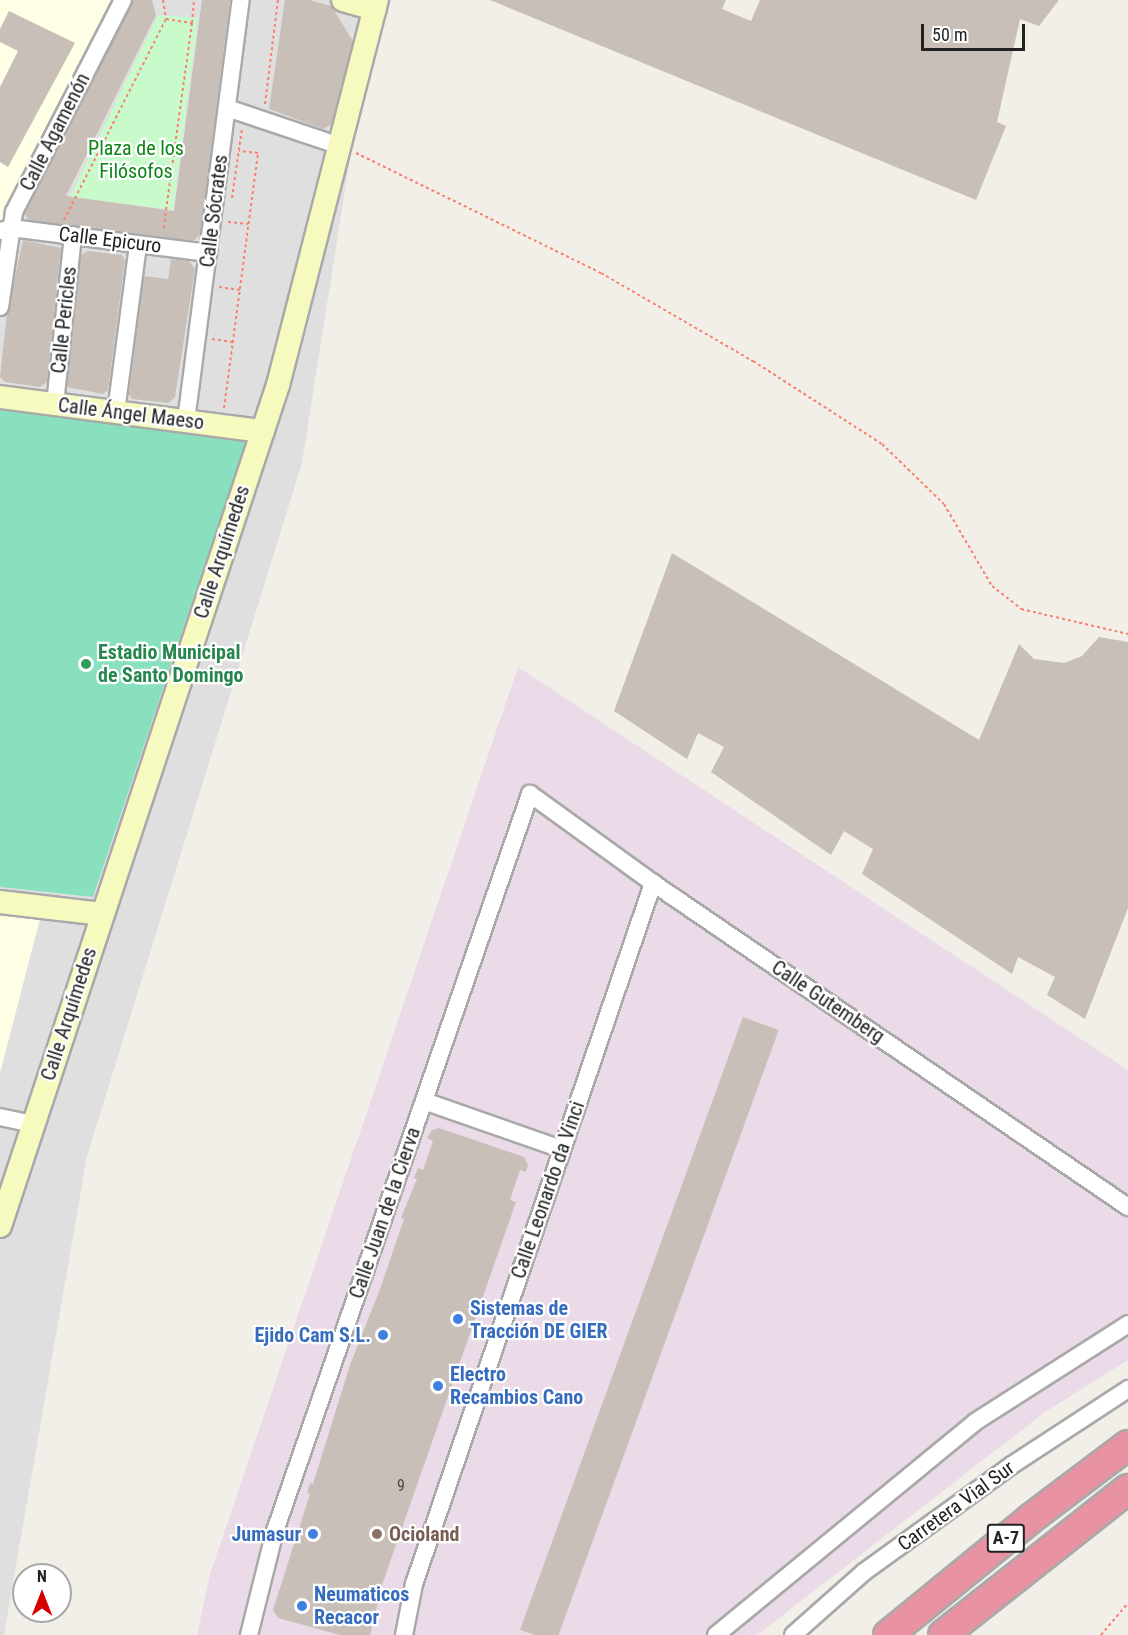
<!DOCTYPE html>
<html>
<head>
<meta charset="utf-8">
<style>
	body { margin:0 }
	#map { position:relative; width:1128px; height:1635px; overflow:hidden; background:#f2efe9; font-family:"Roboto Condensed",sans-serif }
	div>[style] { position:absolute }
	.residential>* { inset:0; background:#e0dfdf }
	.industrial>* { inset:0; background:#ebdbe8 }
	.education>* { inset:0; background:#ffffe5 }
	.park>* { inset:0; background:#c8facc }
	.pitch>* { inset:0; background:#88e0be }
	.building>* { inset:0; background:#c7bfb8; transform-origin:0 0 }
	.path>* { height:2px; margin-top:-1px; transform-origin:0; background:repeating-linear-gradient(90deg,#fa8072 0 3px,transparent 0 6px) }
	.roads { filter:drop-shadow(2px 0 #a9a9a9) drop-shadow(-2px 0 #a9a9a9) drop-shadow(0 2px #a9a9a9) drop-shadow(0 -2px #a9a9a9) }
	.street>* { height:16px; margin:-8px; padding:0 8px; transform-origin:8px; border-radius:8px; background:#fff }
	.secondary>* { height:22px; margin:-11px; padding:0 11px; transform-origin:11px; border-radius:11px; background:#f7fabf }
	.highway>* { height:28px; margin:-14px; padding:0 14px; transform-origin:14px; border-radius:14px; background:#e892a2 }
	.dots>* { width:16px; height:16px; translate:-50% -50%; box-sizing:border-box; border:3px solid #fff; border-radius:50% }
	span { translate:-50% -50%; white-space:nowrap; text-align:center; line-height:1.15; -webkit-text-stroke:4.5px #fff; paint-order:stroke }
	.number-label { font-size:16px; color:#4b4948 }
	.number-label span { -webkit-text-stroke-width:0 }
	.shield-label span { padding:2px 4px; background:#fff; border:2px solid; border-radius:4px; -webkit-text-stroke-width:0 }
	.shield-label { font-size:18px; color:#222; font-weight:700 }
	.street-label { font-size:20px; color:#222 }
	.park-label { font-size:20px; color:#0c8416 }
	.leisure-label { font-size:20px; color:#27864d; font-weight:700 }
	.left { translate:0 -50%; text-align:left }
	.shop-label { font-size:20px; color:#366cbe; font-weight:700 }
	.right { translate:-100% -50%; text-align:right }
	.education-label { font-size:20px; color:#785e54; font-weight:700 }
	.north { position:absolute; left:12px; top:1563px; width:60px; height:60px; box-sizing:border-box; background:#fff; border:2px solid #a7a7a7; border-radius:50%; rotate:0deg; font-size:16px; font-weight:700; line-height:24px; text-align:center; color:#222 }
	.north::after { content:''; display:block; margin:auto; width:21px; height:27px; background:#d40000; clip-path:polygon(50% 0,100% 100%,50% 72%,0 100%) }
	.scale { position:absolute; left:921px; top:24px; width:104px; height:27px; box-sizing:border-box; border:3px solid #222; border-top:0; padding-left:8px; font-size:18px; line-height:21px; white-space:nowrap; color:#222; -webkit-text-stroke:4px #fff; paint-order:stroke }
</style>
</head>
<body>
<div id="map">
	<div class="residential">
		<i style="clip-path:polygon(0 0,375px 0,302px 463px,87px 1156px,4px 1635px,0 1635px)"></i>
	</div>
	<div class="industrial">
		<i style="clip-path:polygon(518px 667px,1128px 1070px,1128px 1360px,1045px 1412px,757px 1635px,197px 1635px,210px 1574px)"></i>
	</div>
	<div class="education">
		<i style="clip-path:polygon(0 0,123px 0,0 231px)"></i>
		<i style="clip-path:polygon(0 902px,43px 907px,0 1073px)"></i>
	</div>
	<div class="park">
		<i style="clip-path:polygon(158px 15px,198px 18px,173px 210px,70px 197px)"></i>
	</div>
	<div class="pitch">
		<i style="clip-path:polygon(0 410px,246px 441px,93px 897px,0 887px)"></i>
	</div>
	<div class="building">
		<i style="clip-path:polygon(133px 0,152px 0,156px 15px,66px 196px,174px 211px,202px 0,230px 0,200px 235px,193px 241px,28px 220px,25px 214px)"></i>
		<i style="clip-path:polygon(285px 0,310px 0,331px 6px,353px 41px,331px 125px,323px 129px,269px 109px)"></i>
		<i style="clip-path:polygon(490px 0,726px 0,722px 9px,751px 21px,760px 0,1059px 0,1039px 26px,1020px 19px,997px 122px,1006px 126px,976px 200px)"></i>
		<i style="clip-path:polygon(9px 11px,75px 43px,8px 167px,0 162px,0 87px,18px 51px,0 42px,0 29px)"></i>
		<i style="clip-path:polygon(23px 240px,61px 248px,47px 382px,40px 387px,5px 382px,0 377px,7px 314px)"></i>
		<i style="clip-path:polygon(88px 251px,122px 255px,125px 260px,108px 390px,103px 394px,67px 387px,81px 255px)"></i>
		<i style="clip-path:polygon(171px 259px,189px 261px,195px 269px,175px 397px,168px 403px,132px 399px,129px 394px,144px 276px,168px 279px)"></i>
		<i style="clip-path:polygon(672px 553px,979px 740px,1019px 644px,1034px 659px,1064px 663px,1082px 656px,1099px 637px,1128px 642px,1128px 908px,1085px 1019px,1047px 995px,1055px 977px,1018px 957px,1012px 974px,862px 874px,873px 849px,844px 831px,831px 855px,711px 772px,724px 747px,698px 733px,687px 759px,614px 711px)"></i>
		<i style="left:743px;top:1017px;width:38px;height:652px;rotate:20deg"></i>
		<i style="clip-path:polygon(439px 1128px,524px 1157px,528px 1165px,526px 1172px,520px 1170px,510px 1200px,516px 1202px,382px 1585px,382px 1599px,379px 1598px,370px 1635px,340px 1635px,278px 1618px,273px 1610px,310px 1494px,307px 1493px,310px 1483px,313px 1484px,350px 1365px,380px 1289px,404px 1219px,401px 1218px,417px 1179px,414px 1178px,418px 1168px,423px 1170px,433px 1141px,427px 1138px,432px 1130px)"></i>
	</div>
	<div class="path">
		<i style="left:163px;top:0;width:19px;rotate:81deg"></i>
		<i style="left:166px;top:19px;width:26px;rotate:9deg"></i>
		<i style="left:192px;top:23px;width:210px;rotate:97.9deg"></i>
		<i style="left:192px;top:23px;width:23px;rotate:-85deg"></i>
		<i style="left:265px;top:104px;width:105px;rotate:-82.9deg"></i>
		<i style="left:356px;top:153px;width:273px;rotate:26.1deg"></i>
		<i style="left:601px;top:273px;width:176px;rotate:30.1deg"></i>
		<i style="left:753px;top:361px;width:153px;rotate:32.8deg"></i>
		<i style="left:882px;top:444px;width:86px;rotate:44.1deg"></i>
		<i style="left:944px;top:504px;width:95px;rotate:59.7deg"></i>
		<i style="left:992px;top:586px;width:37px;rotate:38deg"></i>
		<i style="left:1021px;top:609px;width:110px;rotate:13.2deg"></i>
		<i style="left:232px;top:198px;width:70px;rotate:-81.8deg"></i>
		<i style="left:64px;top:220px;width:225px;rotate:-63.1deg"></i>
		<i style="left:228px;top:222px;width:20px;rotate:6deg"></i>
		<i style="left:219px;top:287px;width:21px;rotate:8deg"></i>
		<i style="left:212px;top:339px;width:21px;rotate:8deg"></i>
		<i style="left:224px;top:408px;width:257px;rotate:-82.4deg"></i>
		<i style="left:258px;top:153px;width:19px;rotate:-174deg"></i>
		<i style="left:1101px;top:1635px;width:42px;rotate:-49.8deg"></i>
	</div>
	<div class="roads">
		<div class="street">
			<i style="left:227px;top:108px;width:119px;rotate:18.6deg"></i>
			<i style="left:1px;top:231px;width:10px;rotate:-17deg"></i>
			<i style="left:11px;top:228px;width:199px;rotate:7.2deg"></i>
			<i style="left:0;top:307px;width:96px;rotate:-81.6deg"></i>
			<i style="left:14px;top:212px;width:238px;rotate:-62.8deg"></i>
			<i style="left:55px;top:404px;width:170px;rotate:-83.9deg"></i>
			<i style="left:116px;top:412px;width:169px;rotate:-82.5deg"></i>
			<i style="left:186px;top:421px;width:425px;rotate:-82.6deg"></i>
			<i style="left:424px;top:1101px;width:145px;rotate:19.3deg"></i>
			<i style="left:0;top:1117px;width:34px;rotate:12deg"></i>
			<i style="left:249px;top:1635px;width:107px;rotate:-76deg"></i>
			<i style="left:275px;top:1531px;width:780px;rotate:-70.91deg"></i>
			<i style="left:530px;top:794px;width:152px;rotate:35.9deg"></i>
			<i style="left:653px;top:883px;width:575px;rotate:34.3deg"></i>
			<i style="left:404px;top:1635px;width:52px;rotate:-78.9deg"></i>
			<i style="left:414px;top:1584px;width:741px;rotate:-71.17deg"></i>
			<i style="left:716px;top:1635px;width:335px;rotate:-39.4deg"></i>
			<i style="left:975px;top:1422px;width:182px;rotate:-32.6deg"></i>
			<i style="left:793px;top:1635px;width:95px;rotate:-41.6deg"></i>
			<i style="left:864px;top:1572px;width:183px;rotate:-35.9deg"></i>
			<i style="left:1012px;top:1465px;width:139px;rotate:-33.2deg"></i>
		</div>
		<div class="secondary">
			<i style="left:343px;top:0;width:33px;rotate:16deg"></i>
			<i style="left:0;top:397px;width:265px;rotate:7.4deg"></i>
			<i style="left:0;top:902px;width:103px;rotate:6.7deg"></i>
			<i style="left:0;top:1226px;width:886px;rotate:-71.71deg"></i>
			<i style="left:278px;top:385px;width:398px;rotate:-75.6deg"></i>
		</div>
		<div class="highway">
			<i style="left:888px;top:1635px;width:183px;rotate:-39.2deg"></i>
			<i style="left:1030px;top:1519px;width:123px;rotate:-37.1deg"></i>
			<i style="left:943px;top:1635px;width:236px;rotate:-38.3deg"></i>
		</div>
	</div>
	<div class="dots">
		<i style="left:86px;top:664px;background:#2e9e5b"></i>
		<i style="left:458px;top:1319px;background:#3f7fe0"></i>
		<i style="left:383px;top:1335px;background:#3f7fe0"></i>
		<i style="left:438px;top:1386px;background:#3f7fe0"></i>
		<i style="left:313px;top:1534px;background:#3f7fe0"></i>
		<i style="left:377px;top:1534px;background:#8d6e63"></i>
		<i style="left:302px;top:1606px;background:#3f7fe0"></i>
	</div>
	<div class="number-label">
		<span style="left:401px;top:1486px">9</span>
	</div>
	<div class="shield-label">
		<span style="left:1006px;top:1538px">A-7</span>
	</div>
	<div class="street-label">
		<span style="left:55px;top:132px;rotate:-63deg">Calle Agamenón</span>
		<span style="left:214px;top:211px;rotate:-83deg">Calle Sócrates</span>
		<span style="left:110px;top:240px;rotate:7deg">Calle Epicuro</span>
		<span style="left:64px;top:320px;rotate:-84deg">Calle Pericles</span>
		<span style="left:131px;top:414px;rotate:7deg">Calle Ángel Maeso</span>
		<span style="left:222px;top:552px;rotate:-72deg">Calle Arquímedes</span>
		<span style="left:828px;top:1002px;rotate:34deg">Calle Gutemberg</span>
		<span style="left:69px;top:1014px;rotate:-72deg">Calle Arquímedes</span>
		<span style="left:548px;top:1190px;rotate:-71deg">Calle Leonardo da Vinci</span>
		<span style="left:385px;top:1213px;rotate:-71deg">Calle Juan de la Cierva</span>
		<span style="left:956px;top:1506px;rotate:-36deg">Carretera Vial Sur</span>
	</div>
	<div class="park-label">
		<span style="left:136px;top:160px">Plaza de los<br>Filósofos</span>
	</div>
	<div class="leisure-label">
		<span class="left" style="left:98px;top:664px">Estadio Municipal<br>de Santo Domingo</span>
	</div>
	<div class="shop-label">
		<span class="left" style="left:470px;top:1320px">Sistemas de<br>Tracción DE GIER</span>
		<span class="right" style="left:371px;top:1335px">Ejido Cam S.L.</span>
		<span class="left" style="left:450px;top:1386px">Electro<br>Recambios Cano</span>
		<span class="right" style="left:301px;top:1534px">Jumasur</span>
		<span class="left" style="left:314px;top:1606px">Neumaticos<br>Recacor</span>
	</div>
	<div class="education-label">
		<span class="left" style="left:389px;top:1534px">Ocioland</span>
	</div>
	<div class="north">N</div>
	<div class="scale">50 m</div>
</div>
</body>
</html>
